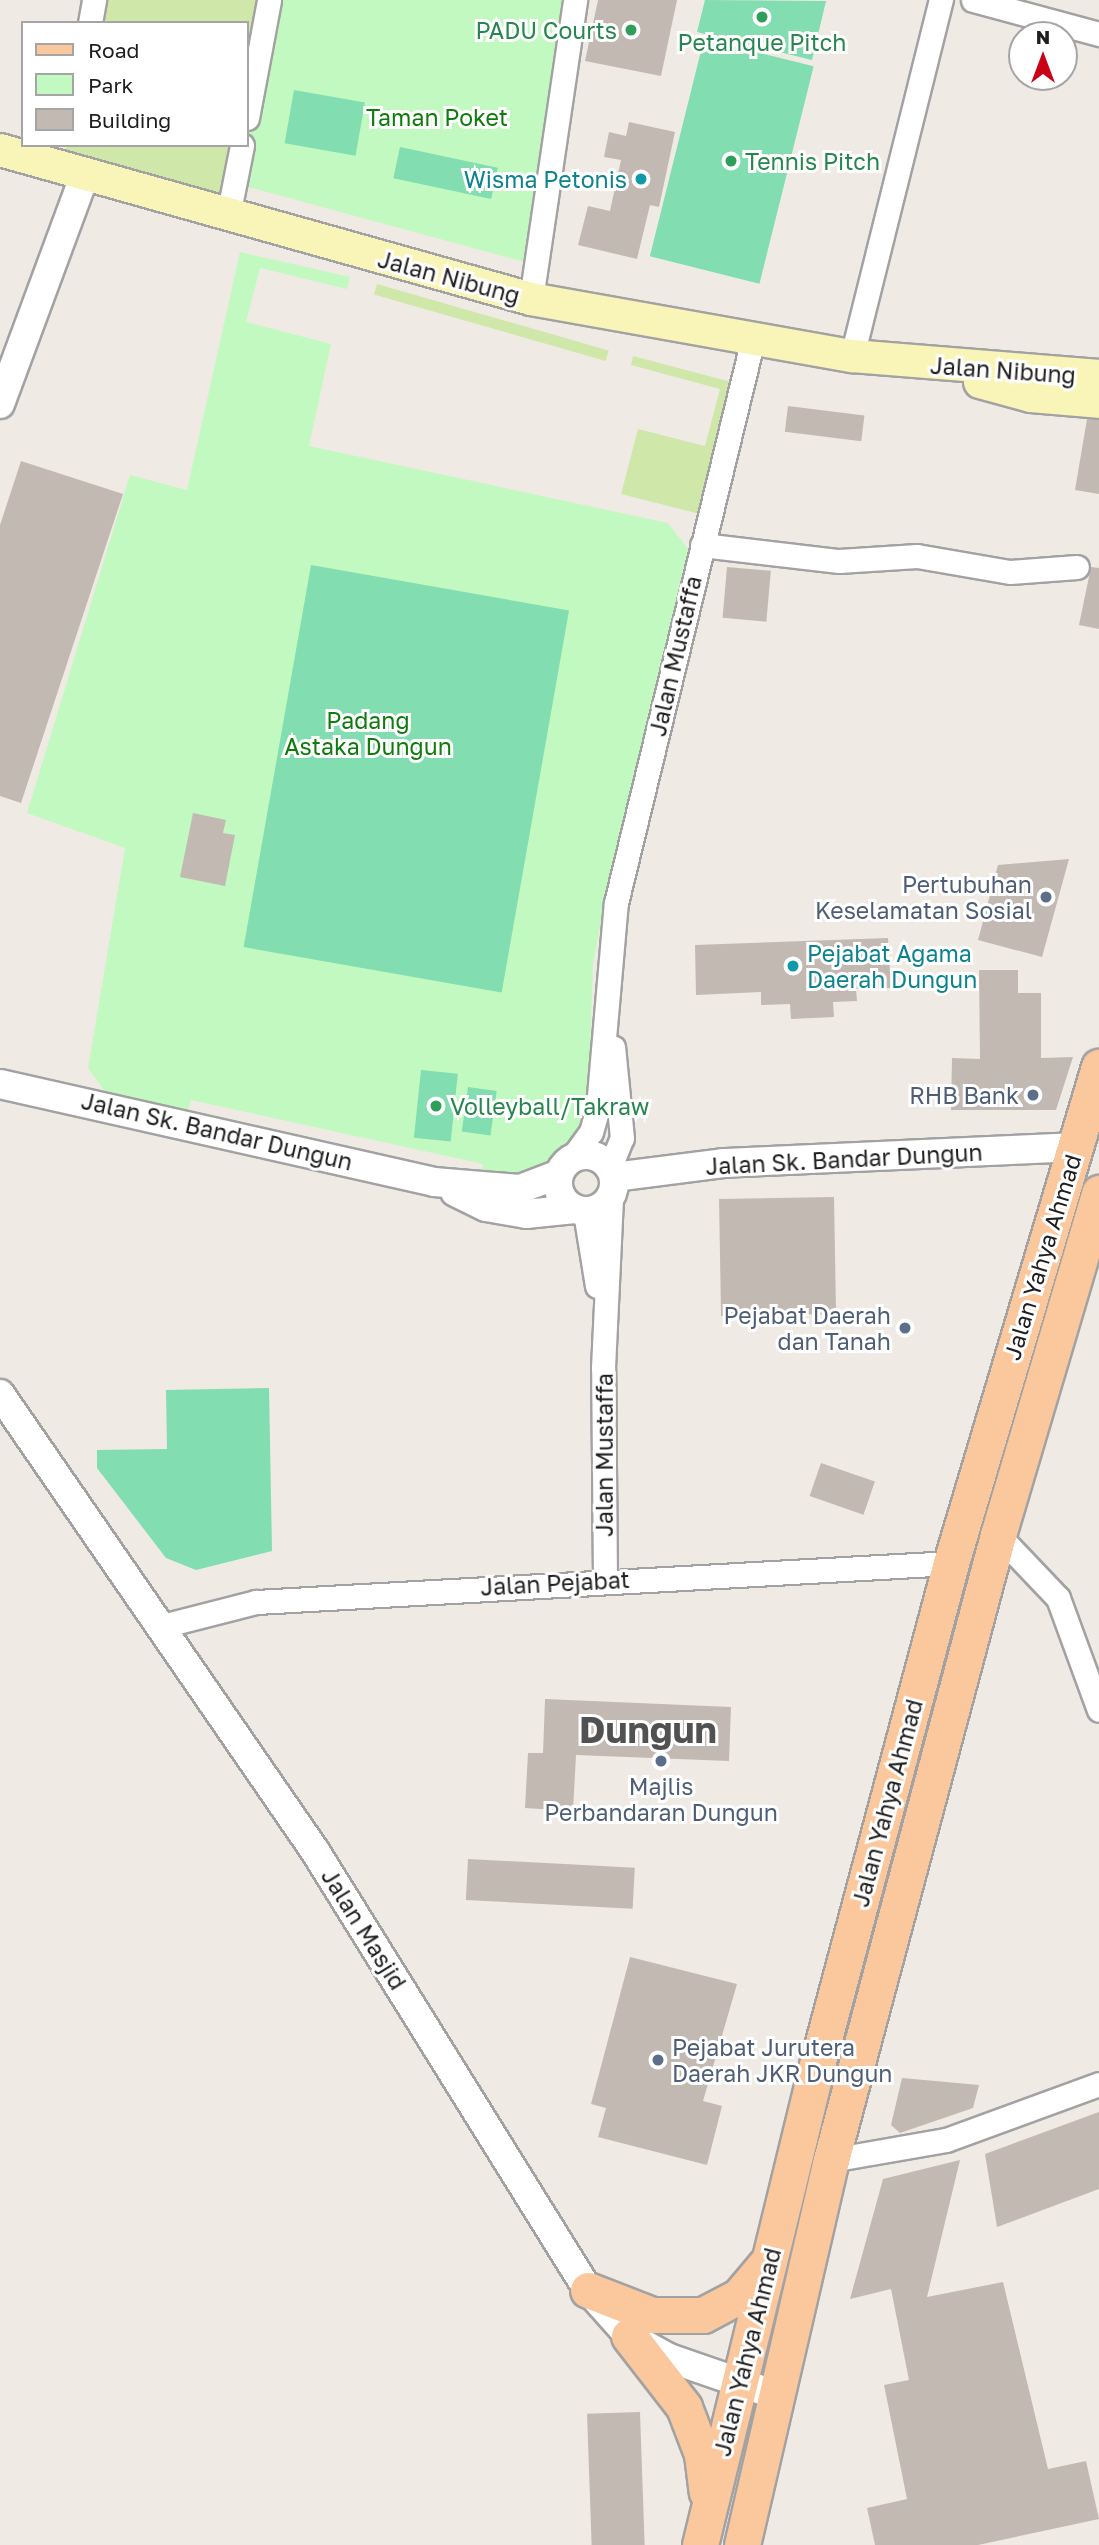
<!DOCTYPE html>
<html>
<head>
<meta charset="utf-8">
<style>
	body { margin:0 }
	#map { position:relative; width:1099px; height:2545px; overflow:hidden; background:#efeae4; font-family:"Golos Text",sans-serif }
	div>[style] { position:absolute }
	.grass>* { inset:0; background:#cfe8aa; transform-origin:0 0 }
	.park>* { inset:0; background:#c2f9c1 }
	.pitch>* { inset:0; background:#82ddb0; transform-origin:0 0 }
	.building>* { inset:0; background:#c3b9b3; transform-origin:0 0 }
	.roads { filter:drop-shadow(2px 0 #a2a2a2) drop-shadow(-2px 0 #a2a2a2) drop-shadow(0 2px #a2a2a2) drop-shadow(0 -2px #a2a2a2) }
	.minor>* { height:23px; margin:-11.5px; padding:0 11.5px; transform-origin:11.5px; border-radius:11.5px; background:#fff }
	.tertiary>* { height:28px; margin:-14px; padding:0 14px; transform-origin:14px; border-radius:14px; background:#fff }
	.tertiary>.ring { margin:-14px; padding:0; box-sizing:content-box; background:none; border:28px solid #fff; border-radius:50% }
	.secondary>* { height:32px; margin:-16px; padding:0 16px; transform-origin:16px; border-radius:16px; background:#f9f5b8 }
	.primary>* { height:35px; margin:-17.5px; padding:0 17.5px; transform-origin:17.5px; border-radius:17.5px; background:#fbc89d }
	.dots>* { width:19px; height:19px; translate:-50% -50%; box-sizing:border-box; border:4px solid #fff; border-radius:50% }
	span { translate:-50% -50%; white-space:nowrap; text-align:center; line-height:1.15; -webkit-text-stroke:6px #fff; paint-order:stroke }
	.leisure-label { font-size:23px; color:#27864d }
	.right { translate:-100% -50%; text-align:right }
	.left { translate:0 -50%; text-align:left }
	.park-label { font-size:23px; color:#107b0d }
	.culture-label { font-size:23px; color:#0d838f }
	.street-label { font-size:23px; color:#1e1e1e }
	.service-label { font-size:23px; color:#4e5e75 }
	.town-label { font-size:37px; color:#515151; font-weight:700 }
	.legend { position:absolute; left:21px; top:21px; width:228px; height:126px; box-sizing:border-box; background:#fff; border:2px solid #a5a5a5; margin:0; padding:9px 12px; list-style:none; font-size:21px; color:#1e1e1e }
	.legend li { display:flex; align-items:center; gap:14px; height:35px }
	.legend b { width:35px; border:2px solid #a5a5a5 }
	.north { position:absolute; left:1008px; top:21px; width:70px; height:70px; box-sizing:border-box; background:#fff; border:2px solid #a5a5a5; border-radius:50%; rotate:0deg; font-size:19px; font-weight:700; line-height:28px; text-align:center; color:#1e1e1e }
	.north::after { content:''; display:block; margin:auto; width:24px; height:32px; background:#c90218; clip-path:polygon(50% 0,100% 100%,50% 72%,0 100%) }
</style>
</head>
<body>
<div id="map">
	<div class="grass">
		<i style="clip-path:polygon(95px 0,269px 0,247px 117px,247px 23px,91px 23px)"></i>
		<i style="clip-path:polygon(67px 145px,241px 145px,228px 216px,62px 168px)"></i>
		<i style="left:377px;top:284px;width:241px;height:11px;rotate:16deg"></i>
		<i style="clip-path:polygon(633px 356px,735px 383px,700px 514px,621px 494px,638px 429px,705px 446px,720px 389px,631px 365px)"></i>
	</div>
	<div class="park">
		<i style="clip-path:polygon(272px 0,572px 0,532px 264px,237px 184px)"></i>
		<i style="clip-path:polygon(240px 252px,350px 277px,347px 289px,260px 268px,246px 322px,331px 344px,309px 446px,668px 523px,688px 549px,609px 877px,593px 964px,588px 1107px,572px 1137px,552px 1158px,516px 1178px,481px 1176px,483px 1164px,191px 1100px,187px 1113px,107px 1094px,88px 1068px,125px 848px,27px 813px,130px 475px,187px 490px)"></i>
	</div>
	<div class="pitch">
		<i style="clip-path:polygon(705px 0,826px 1px,812px 60px,697px 32px)"></i>
		<i style="left:704px;top:39px;width:113px;height:224px;rotate:14deg"></i>
		<i style="left:294px;top:90px;width:72px;height:54px;rotate:10deg"></i>
		<i style="left:400px;top:147px;width:100px;height:32px;rotate:12deg"></i>
		<i style="left:311px;top:565px;width:262px;height:388px;rotate:10deg"></i>
		<i style="left:421px;top:1070px;width:37px;height:68px;rotate:6deg"></i>
		<i style="left:468px;top:1087px;width:29px;height:45px;rotate:8deg"></i>
		<i style="clip-path:polygon(269px 1388px,272px 1551px,196px 1570px,166px 1558px,97px 1468px,97px 1450px,167px 1449px,166px 1390px)"></i>
	</div>
	<div class="building">
		<i style="clip-path:polygon(598px 0,677px 0,661px 76px,585px 61px)"></i>
		<i style="clip-path:polygon(629px 122px,675px 132px,659px 207px,650px 205px,637px 259px,578px 245px,588px 206px,610px 211px,621px 160px,604px 157px,609px 132px,626px 136px)"></i>
		<i style="left:788px;top:406px;width:77px;height:26px;rotate:7deg"></i>
		<i style="clip-path:polygon(1087px 419px,1099px 420px,1099px 494px,1075px 490px)"></i>
		<i style="clip-path:polygon(21px 461px,123px 494px,21px 803px,0 796px,0 525px)"></i>
		<i style="left:727px;top:567px;width:44px;height:51px;rotate:5deg"></i>
		<i style="clip-path:polygon(1091px 567px,1099px 568px,1099px 629px,1079px 625px)"></i>
		<i style="clip-path:polygon(193px 813px,226px 820px,223px 833px,235px 835px,225px 886px,180px 877px)"></i>
		<i style="clip-path:polygon(1069px 859px,1042px 957px,978px 940px,998px 865px)"></i>
		<i style="clip-path:polygon(888px 938px,891px 988px,856px 989px,857px 1001px,833px 1002px,834px 1017px,791px 1019px,790px 1004px,761px 1005px,761px 992px,696px 995px,695px 945px)"></i>
		<i style="clip-path:polygon(979px 970px,1018px 970px,1018px 993px,1041px 993px,1041px 1058px,1073px 1057px,1056px 1110px,951px 1110px,952px 1058px,980px 1059px)"></i>
		<i style="left:834px;top:1197px;width:117px;height:115px;rotate:89deg"></i>
		<i style="left:821px;top:1463px;width:57px;height:35px;rotate:19deg"></i>
		<i style="clip-path:polygon(545px 1699px,731px 1707px,729px 1761px,576px 1755px,573px 1811px,525px 1808px,528px 1753px,543px 1753px)"></i>
		<i style="left:468px;top:1859px;width:167px;height:41px;rotate:3deg"></i>
		<i style="clip-path:polygon(630px 1957px,737px 1984px,703px 2101px,722px 2106px,707px 2165px,598px 2137px,606px 2108px,591px 2104px)"></i>
		<i style="clip-path:polygon(902px 2078px,979px 2085px,973px 2108px,900px 2133px,891px 2125px)"></i>
		<i style="clip-path:polygon(1099px 2112px,1099px 2189px,997px 2227px,985px 2154px)"></i>
		<i style="clip-path:polygon(960px 2160px,927px 2297px,1003px 2282px,1048px 2469px,1086px 2461px,1099px 2519px,978px 2545px,875px 2545px,867px 2508px,907px 2499px,884px 2385px,909px 2380px,891px 2289px,850px 2299px,883px 2179px)"></i>
		<i style="left:640px;top:2412px;width:133px;height:53px;rotate:88deg"></i>
	</div>
	<div class="roads">
		<div class="minor">
			<i style="left:973px;top:0;width:131px;rotate:15.1deg"></i>
			<i style="left:90px;top:23px;width:23px;rotate:-80deg"></i>
			<i style="left:247px;top:118px;width:120px;rotate:-79.4deg"></i>
			<i style="left:228px;top:216px;width:72px;rotate:-78.8deg"></i>
			<i style="left:531px;top:299px;width:302px;rotate:-81.6deg"></i>
			<i style="left:852px;top:356px;width:367px;rotate:-76deg"></i>
			<i style="left:702px;top:545px;width:138px;rotate:6.7deg"></i>
			<i style="left:839px;top:561px;width:78px;rotate:-3.7deg"></i>
			<i style="left:917px;top:556px;width:94px;rotate:9.8deg"></i>
			<i style="left:1010px;top:572px;width:67px;rotate:-4.3deg"></i>
			<i style="left:572px;top:1158px;width:32px;rotate:-54deg"></i>
			<i style="left:591px;top:1132px;width:26px;rotate:-74deg"></i>
			<i style="left:598px;top:1107px;width:205px;rotate:-85deg"></i>
			<i style="left:616px;top:903px;width:580px;rotate:-76.35deg"></i>
			<i style="left:610px;top:1167px;width:31px;rotate:-68deg"></i>
			<i style="left:622px;top:1138px;width:91px;rotate:-95.6deg"></i>
			<i style="left:585px;top:1212px;width:75px;rotate:80.8deg"></i>
			<i style="left:998px;top:1535px;width:87px;rotate:46.4deg"></i>
			<i style="left:1058px;top:1598px;width:119px;rotate:69.9deg"></i>
			<i style="left:605px;top:1579px;width:211px;rotate:-90.5deg"></i>
			<i style="left:603px;top:1368px;width:171px;rotate:-87.3deg"></i>
			<i style="left:162px;top:1626px;width:97px;rotate:-14.3deg"></i>
			<i style="left:256px;top:1602px;width:696px;rotate:-3.21deg"></i>
			<i style="left:831px;top:2160px;width:117px;rotate:-9.9deg"></i>
			<i style="left:946px;top:2140px;width:163px;rotate:-20.1deg"></i>
		</div>
		<div class="tertiary">
			<i style="left:0;top:404px;width:245px;rotate:-69.7deg"></i>
			<i style="left:0;top:1084px;width:445px;rotate:12.7deg"></i>
			<i style="left:434px;top:1182px;width:86px;rotate:4.7deg"></i>
			<i style="left:520px;top:1189px;width:42px;rotate:-21deg"></i>
			<i class="ring" style="left:558px;top:1155px;width:28px;height:28px"></i>
			<i style="left:614px;top:1177px;width:110px;rotate:-7.3deg"></i>
			<i style="left:723px;top:1163px;width:352px;rotate:-2.6deg"></i>
			<i style="left:455px;top:1192px;width:34px;rotate:26deg"></i>
			<i style="left:486px;top:1207px;width:41px;rotate:9.9deg"></i>
			<i style="left:526px;top:1214px;width:49px;rotate:-5.8deg"></i>
			<i style="left:0;top:1394px;width:555px;rotate:55.42deg"></i>
			<i style="left:315px;top:1851px;width:517px;rotate:58.12deg"></i>
			<i style="left:588px;top:2290px;width:62px;rotate:48.3deg"></i>
			<i style="left:629px;top:2336px;width:46px;rotate:28.8deg"></i>
			<i style="left:669px;top:2358px;width:113px;rotate:19.1deg"></i>
		</div>
		<div class="secondary">
			<i style="left:0;top:150px;width:552px;rotate:15.67deg"></i>
			<i style="left:531px;top:299px;width:326px;rotate:10.1deg"></i>
			<i style="left:852px;top:356px;width:248px;rotate:4.6deg"></i>
			<i style="left:980px;top:382px;width:53px;rotate:15.4deg"></i>
			<i style="left:1031px;top:396px;width:68px;rotate:5deg"></i>
		</div>
		<div class="primary">
			<i style="left:588px;top:2290px;width:69px;rotate:21.3deg"></i>
			<i style="left:652px;top:2315px;width:51px"></i>
			<i style="left:703px;top:2315px;width:41px;rotate:-27.8deg"></i>
			<i style="left:739px;top:2296px;width:42px;rotate:-49.8deg"></i>
			<i style="left:629px;top:2336px;width:90px;rotate:52.2deg"></i>
			<i style="left:684px;top:2407px;width:50px;rotate:69deg"></i>
			<i style="left:702px;top:2454px;width:38px;rotate:83deg"></i>
			<i style="left:700px;top:2545px;width:494px;rotate:-76.3deg"></i>
			<i style="left:817px;top:2065px;width:520px;rotate:-75.05deg"></i>
			<i style="left:951px;top:1563px;width:518px;rotate:-73.39deg"></i>
			<i style="left:742px;top:2545px;width:395px;rotate:-77deg"></i>
			<i style="left:831px;top:2160px;width:647px;rotate:-75.04deg"></i>
			<i style="left:998px;top:1535px;width:357px;rotate:-73.5deg"></i>
		</div>
	</div>
	<div class="dots">
		<i style="left:762px;top:17px;background:#2e9e5b"></i>
		<i style="left:631px;top:30px;background:#2e9e5b"></i>
		<i style="left:731px;top:161px;background:#2e9e5b"></i>
		<i style="left:641px;top:179px;background:#0f9aa8"></i>
		<i style="left:1046px;top:897px;background:#5c6f8a"></i>
		<i style="left:793px;top:966px;background:#0f9aa8"></i>
		<i style="left:1033px;top:1095px;background:#5c6f8a"></i>
		<i style="left:436px;top:1106px;background:#2e9e5b"></i>
		<i style="left:905px;top:1328px;background:#5c6f8a"></i>
		<i style="left:661px;top:1761px;background:#5c6f8a"></i>
		<i style="left:658px;top:2060px;background:#5c6f8a"></i>
	</div>
	<div class="leisure-label">
		<span class="right" style="left:617px;top:30px">PADU Courts</span>
		<span style="left:762px;top:42px">Petanque Pitch</span>
		<span class="left" style="left:745px;top:161px">Tennis Pitch</span>
		<span class="left" style="left:450px;top:1106px">Volleyball/Takraw</span>
	</div>
	<div class="park-label">
		<span style="left:437px;top:117px">Taman Poket</span>
		<span style="left:368px;top:733px">Padang<br>Astaka Dungun</span>
	</div>
	<div class="culture-label">
		<span class="right" style="left:627px;top:179px">Wisma Petonis</span>
		<span class="left" style="left:807px;top:966px">Pejabat Agama<br>Daerah Dungun</span>
	</div>
	<div class="street-label">
		<span style="left:449px;top:277px;rotate:15deg">Jalan Nibung</span>
		<span style="left:1003px;top:370px;rotate:4deg">Jalan Nibung</span>
		<span style="left:675px;top:656px;rotate:-77deg">Jalan Mustaffa</span>
		<span style="left:217px;top:1131px;rotate:13deg">Jalan Sk. Bandar Dungun</span>
		<span style="left:844px;top:1159px;rotate:-3deg">Jalan Sk. Bandar Dungun</span>
		<span style="left:1042px;top:1257px;rotate:-73deg">Jalan Yahya Ahmad</span>
		<span style="left:604px;top:1455px;rotate:-90deg">Jalan Mustaffa</span>
		<span style="left:555px;top:1583px;rotate:-3deg">Jalan Pejabat</span>
		<span style="left:887px;top:1803px;rotate:-75deg">Jalan Yahya Ahmad</span>
		<span style="left:364px;top:1929px;rotate:58deg">Jalan Masjid</span>
		<span style="left:747px;top:2352px;rotate:-76deg">Jalan Yahya Ahmad</span>
	</div>
	<div class="service-label">
		<span class="right" style="left:1032px;top:897px">Pertubuhan<br>Keselamatan Sosial</span>
		<span class="right" style="left:1019px;top:1095px">RHB Bank</span>
		<span class="right" style="left:891px;top:1328px">Pejabat Daerah<br>dan Tanah</span>
		<span style="left:661px;top:1799px">Majlis<br>Perbandaran Dungun</span>
		<span class="left" style="left:672px;top:2060px">Pejabat Jurutera<br>Daerah JKR Dungun</span>
	</div>
	<div class="town-label">
		<span style="left:648px;top:1729px">Dungun</span>
	</div>
	<ul class="legend">
	<li><b style="height:9px;background:#fbc89d"></b>Road</li>
	<li><b style="height:19px;background:#c2f9c1"></b>Park</li>
	<li><b style="height:19px;background:#c3b9b3"></b>Building</li>
	</ul>
	<div class="north">N</div>
</div>
</body>
</html>
